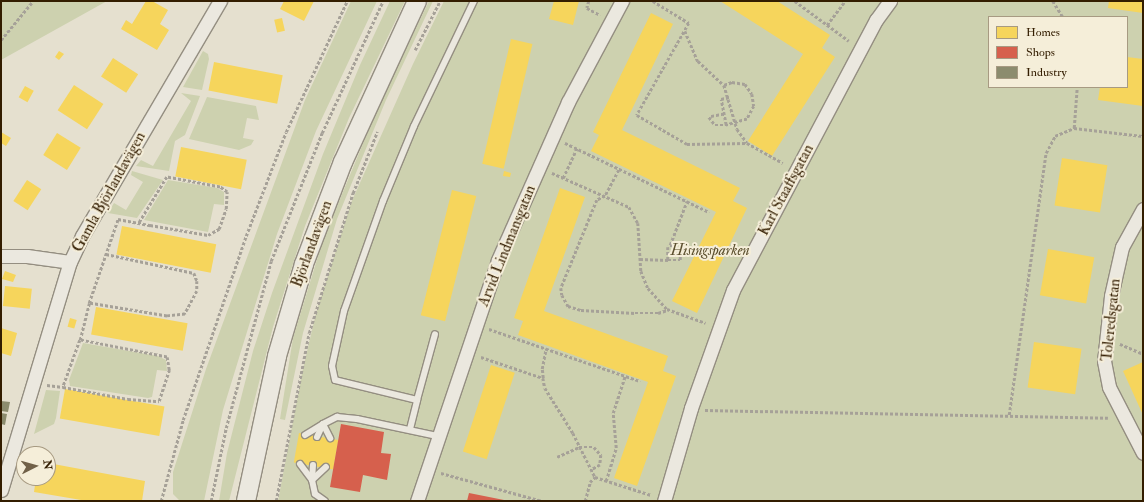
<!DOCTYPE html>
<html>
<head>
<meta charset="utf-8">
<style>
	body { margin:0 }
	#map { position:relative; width:1144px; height:502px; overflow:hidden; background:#e5e0cf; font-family:"IM FELL Double Pica",serif }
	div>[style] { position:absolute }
	.green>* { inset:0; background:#cdd1af }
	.homes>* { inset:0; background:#f6d55c; transform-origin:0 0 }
	.shops>* { inset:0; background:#d6604d }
	.industry>* { inset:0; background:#8c8c6e }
	.path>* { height:2.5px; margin-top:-1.25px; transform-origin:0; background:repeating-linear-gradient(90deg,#a6a198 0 3px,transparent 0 5px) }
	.roads { filter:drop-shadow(1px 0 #948e81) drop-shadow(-1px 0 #948e81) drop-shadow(0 1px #948e81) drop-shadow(0 -1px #948e81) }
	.lane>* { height:6px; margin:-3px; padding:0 3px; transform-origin:3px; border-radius:3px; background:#ebe8df }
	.street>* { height:13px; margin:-6.5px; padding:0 6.5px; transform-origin:6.5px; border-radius:6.5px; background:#ebe8df }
	.secondary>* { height:18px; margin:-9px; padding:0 9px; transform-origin:9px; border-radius:9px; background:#ebe8df }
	span { translate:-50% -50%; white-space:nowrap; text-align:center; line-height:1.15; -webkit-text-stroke:4px #f5eed9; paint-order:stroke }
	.street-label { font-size:15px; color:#331d00 }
	.park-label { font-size:15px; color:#5b4f2d; font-style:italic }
	.frame { position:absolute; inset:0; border:2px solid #331d00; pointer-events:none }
	.legend { position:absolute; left:988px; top:16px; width:140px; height:72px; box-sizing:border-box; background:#f5eed9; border:1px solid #a79a82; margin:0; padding:5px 7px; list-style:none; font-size:12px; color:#331d00 }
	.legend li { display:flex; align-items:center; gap:8px; height:20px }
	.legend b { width:20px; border:1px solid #a79a82 }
	.north { position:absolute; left:16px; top:446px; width:40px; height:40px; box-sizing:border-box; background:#f5eed9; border:1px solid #a79a82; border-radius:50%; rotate:84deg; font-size:11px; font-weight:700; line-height:16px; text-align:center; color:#331d00 }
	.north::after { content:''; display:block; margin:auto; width:14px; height:18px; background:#716148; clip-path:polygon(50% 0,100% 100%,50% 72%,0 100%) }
</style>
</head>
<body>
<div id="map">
	<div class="green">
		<i style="clip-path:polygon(1px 1px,107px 1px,1px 60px)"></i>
		<i style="clip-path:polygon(351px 1px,377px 1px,316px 131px,277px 234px,223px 410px,204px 501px,180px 501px,173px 494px,173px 472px,206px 369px,305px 100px)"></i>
		<i style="clip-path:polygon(390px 1px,405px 1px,349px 118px,305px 226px,273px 327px,229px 501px,219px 501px,227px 453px,253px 351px,272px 293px,323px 154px,360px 65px)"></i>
		<i style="clip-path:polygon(429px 1px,433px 1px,386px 100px,337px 219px,303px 333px,285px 420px,280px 419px,293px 338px,323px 240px,379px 105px)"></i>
		<i style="clip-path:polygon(evenodd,444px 1px,1143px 1px,1143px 501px,278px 501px,302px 373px,316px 313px,351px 203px,413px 64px,444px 1px,989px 17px,1127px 17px,1127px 87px,989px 87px,989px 17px)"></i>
		<i style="clip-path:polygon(203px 51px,208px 54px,209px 59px,202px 90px,183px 87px)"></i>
		<i style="clip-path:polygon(181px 93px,200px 96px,185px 135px,175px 141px,169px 171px,136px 166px,141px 160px,153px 166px,191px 101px)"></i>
		<i style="clip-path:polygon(207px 97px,256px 106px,259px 120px,247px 118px,243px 138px,254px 140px,251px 145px,239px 150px,189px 139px)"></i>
		<i style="clip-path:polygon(132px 171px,163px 180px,137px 218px,108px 213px,114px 203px,126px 210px,143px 182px,131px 175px)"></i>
		<i style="clip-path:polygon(168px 180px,217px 188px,224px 192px,224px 205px,214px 204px,208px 232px,144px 220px)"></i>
		<i style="clip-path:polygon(83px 343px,158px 356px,166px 360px,167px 371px,157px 370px,152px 397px,148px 398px,70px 386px,69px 380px)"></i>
		<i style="clip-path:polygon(46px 390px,60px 391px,56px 418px,54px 424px,34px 434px)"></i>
	</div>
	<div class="homes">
		<i style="clip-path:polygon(146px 1px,152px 1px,168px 10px,160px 24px,169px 30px,157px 50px,121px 29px,126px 20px,132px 24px)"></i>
		<i style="clip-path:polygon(284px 1px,314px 1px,304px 21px,280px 9px)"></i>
		<i style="clip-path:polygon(554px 1px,579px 1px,573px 25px,549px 19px)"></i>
		<i style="clip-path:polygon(720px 1px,777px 1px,830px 35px,822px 48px,835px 57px,772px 156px,748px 141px,803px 54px)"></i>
		<i style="clip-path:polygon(1109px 1px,1143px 1px,1143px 13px,1108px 8px)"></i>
		<i style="clip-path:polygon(651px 13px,673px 24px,622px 130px,740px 188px,733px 201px,747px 208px,697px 313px,672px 301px,716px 212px,591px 151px,599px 135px,593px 132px)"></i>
		<i style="left:282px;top:18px;width:13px;height:8px;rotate:77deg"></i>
		<i style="left:511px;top:39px;width:22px;height:128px;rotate:13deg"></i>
		<i style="clip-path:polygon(59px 51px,64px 54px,59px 60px,55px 57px)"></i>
		<i style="clip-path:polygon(1127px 57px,1143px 59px,1143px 106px,1098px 100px,1100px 87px,1127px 87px)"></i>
		<i style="left:113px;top:58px;width:30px;height:22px;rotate:33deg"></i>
		<i style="left:214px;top:62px;width:70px;height:29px;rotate:11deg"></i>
		<i style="left:74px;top:85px;width:35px;height:30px;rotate:33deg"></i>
		<i style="left:25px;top:86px;width:10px;height:13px;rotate:29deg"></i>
		<i style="clip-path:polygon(1px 132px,11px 138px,6px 146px,1px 143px)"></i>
		<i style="left:57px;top:133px;width:28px;height:26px;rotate:32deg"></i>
		<i style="left:181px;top:147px;width:67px;height:30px;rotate:11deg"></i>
		<i style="left:1062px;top:158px;width:46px;height:48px;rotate:9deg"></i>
		<i style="clip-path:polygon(504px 171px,511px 173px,510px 177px,503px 176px)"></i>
		<i style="left:27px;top:180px;width:17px;height:25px;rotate:33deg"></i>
		<i style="clip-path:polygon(560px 188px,585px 197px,544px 311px,668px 356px,663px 371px,676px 376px,637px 486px,614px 478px,648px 382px,518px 335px,523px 321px,514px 318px)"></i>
		<i style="left:452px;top:190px;width:25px;height:129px;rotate:14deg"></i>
		<i style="left:122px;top:226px;width:96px;height:29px;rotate:11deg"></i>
		<i style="left:1048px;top:249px;width:47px;height:47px;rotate:10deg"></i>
		<i style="clip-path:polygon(5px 271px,16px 275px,13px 282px,2px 279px)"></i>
		<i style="left:5px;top:286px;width:27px;height:20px;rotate:6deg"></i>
		<i style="left:96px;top:307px;width:93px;height:28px;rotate:10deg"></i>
		<i style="left:70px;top:318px;width:7px;height:9px;rotate:16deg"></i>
		<i style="clip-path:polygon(1px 328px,17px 333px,11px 356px,1px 353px)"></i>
		<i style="left:1034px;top:342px;width:48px;height:46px;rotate:8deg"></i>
		<i style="clip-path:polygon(1143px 362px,1143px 415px,1123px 371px)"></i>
		<i style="left:491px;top:365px;width:25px;height:91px;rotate:18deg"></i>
		<i style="left:65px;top:389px;width:101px;height:30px;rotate:10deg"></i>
		<i style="left:299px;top:433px;width:40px;height:30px;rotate:10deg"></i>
		<i style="clip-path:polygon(48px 463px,145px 481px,142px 501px,87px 501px,34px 492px,36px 478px,48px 478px)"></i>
	</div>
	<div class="shops">
		<i style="clip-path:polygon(341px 424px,384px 432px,381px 453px,391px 454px,387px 480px,363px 475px,360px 492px,330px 487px)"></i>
		<i style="clip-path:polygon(469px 493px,504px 500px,504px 501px,467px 501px)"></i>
	</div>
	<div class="industry">
		<i style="clip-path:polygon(1px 401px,10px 402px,8px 412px,1px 411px)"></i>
		<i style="clip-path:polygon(1px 413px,7px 414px,5px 425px,1px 424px)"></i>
	</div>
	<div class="path">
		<i style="left:589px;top:1px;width:7px;rotate:106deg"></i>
		<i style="left:587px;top:8px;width:15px;rotate:28deg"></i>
		<i style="left:653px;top:1px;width:42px;rotate:31.4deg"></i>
		<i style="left:689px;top:23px;width:106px;rotate:119.5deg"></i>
		<i style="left:637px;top:115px;width:58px;rotate:30.1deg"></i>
		<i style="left:687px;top:144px;width:60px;rotate:-1deg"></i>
		<i style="left:747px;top:143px;width:41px;rotate:29.1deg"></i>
		<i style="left:795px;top:1px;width:67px;rotate:36.5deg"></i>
		<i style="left:1053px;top:1px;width:19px;rotate:58deg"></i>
		<i style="left:827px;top:25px;width:30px;rotate:-53deg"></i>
		<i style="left:685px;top:31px;width:33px;rotate:67deg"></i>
		<i style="left:698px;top:61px;width:35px;rotate:43deg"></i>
		<i style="left:724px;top:85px;width:46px;rotate:73.5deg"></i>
		<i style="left:737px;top:129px;width:17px;rotate:54deg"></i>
		<i style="left:1px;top:40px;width:50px;rotate:-50.6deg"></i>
		<i style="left:415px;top:50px;width:55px;rotate:-63deg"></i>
		<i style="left:724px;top:85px;width:9px;rotate:-21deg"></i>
		<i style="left:732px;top:82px;width:13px;rotate:9deg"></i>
		<i style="left:745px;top:84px;width:12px;rotate:55deg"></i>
		<i style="left:752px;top:94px;width:12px;rotate:81deg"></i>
		<i style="left:754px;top:106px;width:15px;rotate:118deg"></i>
		<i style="left:747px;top:119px;width:22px;rotate:164deg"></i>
		<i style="left:726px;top:125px;width:26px;rotate:-101deg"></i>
		<i style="left:721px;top:99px;width:9px;rotate:-13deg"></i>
		<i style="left:724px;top:114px;width:15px;rotate:169deg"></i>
		<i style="left:709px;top:117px;width:10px;rotate:53deg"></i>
		<i style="left:715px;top:125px;width:11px"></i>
		<i style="left:1074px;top:128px;width:41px;rotate:-85.8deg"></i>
		<i style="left:565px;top:143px;width:160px;rotate:25.6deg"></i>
		<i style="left:619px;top:170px;width:30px;rotate:118deg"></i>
		<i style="left:605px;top:196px;width:9px;rotate:153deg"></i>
		<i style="left:597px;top:200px;width:95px;rotate:112.2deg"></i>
		<i style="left:561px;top:288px;width:7px;rotate:82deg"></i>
		<i style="left:562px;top:295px;width:13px;rotate:61deg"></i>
		<i style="left:568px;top:306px;width:14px;rotate:17deg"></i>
		<i style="left:581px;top:310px;width:54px;rotate:3.2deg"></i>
		<i style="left:635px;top:313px;width:23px"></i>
		<i style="left:658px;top:313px;width:9px;rotate:-18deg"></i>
		<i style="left:552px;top:173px;width:84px;rotate:23.8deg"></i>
		<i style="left:629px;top:207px;width:18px;rotate:61deg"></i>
		<i style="left:638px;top:223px;width:48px;rotate:86.4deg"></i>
		<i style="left:641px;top:271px;width:18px;rotate:68deg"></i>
		<i style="left:648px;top:288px;width:28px;rotate:48deg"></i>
		<i style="left:667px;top:309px;width:41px;rotate:19.7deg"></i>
		<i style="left:563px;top:178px;width:33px;rotate:-65deg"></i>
		<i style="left:670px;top:245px;width:47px;rotate:-68.9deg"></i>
		<i style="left:106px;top:254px;width:90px;rotate:12.2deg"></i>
		<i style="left:194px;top:273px;width:9px;rotate:69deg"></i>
		<i style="left:197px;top:281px;width:10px;rotate:90deg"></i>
		<i style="left:197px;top:291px;width:26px;rotate:118deg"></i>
		<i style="left:185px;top:314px;width:18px;rotate:174deg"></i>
		<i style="left:167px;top:316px;width:79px;rotate:-170.5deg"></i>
		<i style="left:89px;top:303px;width:89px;rotate:-71deg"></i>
		<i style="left:118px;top:219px;width:33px;rotate:11deg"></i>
		<i style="left:150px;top:225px;width:59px;rotate:9.8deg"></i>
		<i style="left:208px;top:235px;width:13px;rotate:-29deg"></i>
		<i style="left:219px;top:229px;width:21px;rotate:-71deg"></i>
		<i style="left:226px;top:209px;width:17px;rotate:-87deg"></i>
		<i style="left:227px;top:192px;width:9px;rotate:-144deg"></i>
		<i style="left:220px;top:187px;width:54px;rotate:-169.3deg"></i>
		<i style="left:167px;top:177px;width:54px;rotate:121.3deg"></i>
		<i style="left:640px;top:259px;width:28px;rotate:2deg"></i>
		<i style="left:668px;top:260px;width:12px"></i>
		<i style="left:680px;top:260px;width:8px;rotate:-90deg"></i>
		<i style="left:680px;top:252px;width:10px;rotate:-135deg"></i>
		<i style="left:673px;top:245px;width:5px;rotate:158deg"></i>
		<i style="left:668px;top:247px;width:13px;rotate:90deg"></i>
		<i style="left:489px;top:329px;width:160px;rotate:19deg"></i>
		<i style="left:80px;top:340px;width:50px;rotate:109.9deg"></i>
		<i style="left:63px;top:387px;width:66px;rotate:10.5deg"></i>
		<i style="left:128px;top:399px;width:31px;rotate:4deg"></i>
		<i style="left:159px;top:401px;width:33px;rotate:-72deg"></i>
		<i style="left:169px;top:370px;width:13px;rotate:-99deg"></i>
		<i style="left:167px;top:357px;width:89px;rotate:-168.9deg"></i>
		<i style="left:80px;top:340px;width:38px;rotate:-76deg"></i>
		<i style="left:1120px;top:344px;width:25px;rotate:23deg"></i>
		<i style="left:481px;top:357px;width:65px;rotate:18.7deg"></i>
		<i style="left:543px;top:378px;width:10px;rotate:79deg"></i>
		<i style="left:545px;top:388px;width:53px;rotate:58.1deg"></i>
		<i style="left:573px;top:433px;width:49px;rotate:63.4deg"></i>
		<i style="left:595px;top:477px;width:59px;rotate:17.8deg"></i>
		<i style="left:543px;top:378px;width:9px;rotate:-96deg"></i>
		<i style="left:542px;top:369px;width:21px;rotate:-79deg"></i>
		<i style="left:47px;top:385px;width:16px;rotate:7deg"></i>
		<i style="left:705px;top:410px;width:403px;rotate:1.1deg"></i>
		<i style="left:1009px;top:415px;width:265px;rotate:-82deg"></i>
		<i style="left:1046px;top:153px;width:19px;rotate:-62deg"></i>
		<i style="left:1055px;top:136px;width:21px;rotate:-23deg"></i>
		<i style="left:1074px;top:128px;width:69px;rotate:6.6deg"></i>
		<i style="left:557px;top:457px;width:24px;rotate:-24deg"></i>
		<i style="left:579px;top:447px;width:15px"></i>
		<i style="left:594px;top:447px;width:11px;rotate:49deg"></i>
		<i style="left:601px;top:455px;width:10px;rotate:96deg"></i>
		<i style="left:600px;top:465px;width:10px;rotate:151deg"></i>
		<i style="left:441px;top:473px;width:105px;rotate:15.5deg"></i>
		<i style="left:606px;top:481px;width:34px;rotate:-73deg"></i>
		<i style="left:616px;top:448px;width:35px;rotate:-95deg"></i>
		<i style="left:613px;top:413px;width:39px;rotate:-72deg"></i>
		<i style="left:161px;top:501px;width:84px;rotate:-74.8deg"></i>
		<i style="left:183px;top:420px;width:194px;rotate:-71.1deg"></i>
		<i style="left:246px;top:236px;width:111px;rotate:-69deg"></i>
		<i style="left:286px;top:132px;width:145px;rotate:-65deg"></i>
		<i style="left:211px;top:501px;width:75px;rotate:-78.4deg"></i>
		<i style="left:226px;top:428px;width:173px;rotate:-74.9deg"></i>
		<i style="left:271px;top:261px;width:138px;rotate:-68.3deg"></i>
		<i style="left:322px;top:133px;width:145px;rotate:-65.2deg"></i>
		<i style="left:276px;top:501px;width:171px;rotate:-78.9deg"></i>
		<i style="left:309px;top:333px;width:147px;rotate:-72.6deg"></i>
		<i style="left:353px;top:193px;width:66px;rotate:-68.5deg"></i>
		<i style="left:585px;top:501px;width:20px;rotate:-75deg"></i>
		<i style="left:590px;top:482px;width:7px;rotate:-45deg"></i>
	</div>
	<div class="roads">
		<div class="lane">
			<i style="left:417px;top:400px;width:68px;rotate:-74.7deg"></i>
			<i style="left:410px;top:429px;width:30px;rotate:-76deg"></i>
			<i style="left:417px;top:400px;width:84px;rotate:-166.3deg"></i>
			<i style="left:335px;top:380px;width:14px;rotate:-102deg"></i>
			<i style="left:332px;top:366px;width:56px;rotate:-77.7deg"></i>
			<i style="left:344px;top:311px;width:117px;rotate:-70.5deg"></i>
			<i style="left:383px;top:201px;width:81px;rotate:-67.5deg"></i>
			<i style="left:414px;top:126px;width:139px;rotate:-64.4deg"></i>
			<i style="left:305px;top:435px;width:21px;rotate:-31deg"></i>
			<i style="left:323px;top:424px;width:16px;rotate:63deg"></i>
			<i style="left:317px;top:437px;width:14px;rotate:-65deg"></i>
			<i style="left:323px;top:424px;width:16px;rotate:-27deg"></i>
			<i style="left:337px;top:417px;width:20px;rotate:6deg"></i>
			<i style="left:357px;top:419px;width:82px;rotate:12deg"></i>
			<i style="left:300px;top:464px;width:20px;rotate:53deg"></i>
			<i style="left:312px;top:480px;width:19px;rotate:-43deg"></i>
			<i style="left:313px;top:465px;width:15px;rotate:94deg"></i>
			<i style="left:312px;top:480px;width:14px;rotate:78deg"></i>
			<i style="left:315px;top:494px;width:12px;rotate:35deg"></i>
		</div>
		<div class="street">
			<i style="left:1143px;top:209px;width:43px;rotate:118.9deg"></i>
			<i style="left:1122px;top:247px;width:50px;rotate:102.7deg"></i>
			<i style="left:1111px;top:296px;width:65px;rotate:96.1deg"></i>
			<i style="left:1104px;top:361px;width:26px;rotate:79deg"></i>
			<i style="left:1109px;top:387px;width:74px;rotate:62.7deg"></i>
			<i style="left:1px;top:256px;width:26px"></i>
			<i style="left:27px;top:256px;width:43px;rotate:7.9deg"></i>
			<i style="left:1px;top:490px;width:238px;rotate:-73.2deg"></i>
			<i style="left:70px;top:262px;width:29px;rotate:-65deg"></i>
			<i style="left:82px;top:236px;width:273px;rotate:-59.6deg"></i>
			<i style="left:417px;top:501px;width:254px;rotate:-71.4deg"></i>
			<i style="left:498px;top:260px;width:173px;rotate:-66.1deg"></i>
			<i style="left:568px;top:102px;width:115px;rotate:-61.9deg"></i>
			<i style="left:664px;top:501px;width:97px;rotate:-73.8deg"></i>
			<i style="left:691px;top:408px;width:125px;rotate:-70.4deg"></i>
			<i style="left:733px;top:290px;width:306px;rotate:-62.1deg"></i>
			<i style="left:876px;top:20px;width:24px;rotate:-54deg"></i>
		</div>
		<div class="secondary">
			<i style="left:246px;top:501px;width:148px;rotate:-77.9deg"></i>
			<i style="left:277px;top:356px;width:96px;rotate:-73.6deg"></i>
			<i style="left:304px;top:264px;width:109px;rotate:-69.1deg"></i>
			<i style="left:343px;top:162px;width:177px;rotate:-65.3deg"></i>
		</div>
	</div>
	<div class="street-label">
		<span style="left:786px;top:190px;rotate:-62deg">Karl Staaffsgatan</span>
		<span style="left:109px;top:192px;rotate:-61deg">Gamla Björlandavägen</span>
		<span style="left:312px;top:244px;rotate:-70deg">Björlandavägen</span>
		<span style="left:507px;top:246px;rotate:-68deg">Arvid Lindmansgatan</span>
		<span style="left:1111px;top:320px;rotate:-84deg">Toleredsgatan</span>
	</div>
	<div class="park-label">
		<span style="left:710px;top:251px">Hisingsparken</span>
	</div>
	<div class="frame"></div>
	<ul class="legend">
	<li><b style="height:11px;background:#f6d55c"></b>Homes</li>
	<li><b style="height:11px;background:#d6604d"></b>Shops</li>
	<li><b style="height:11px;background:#8c8c6e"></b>Industry</li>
	</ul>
	<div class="north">N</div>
</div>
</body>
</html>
